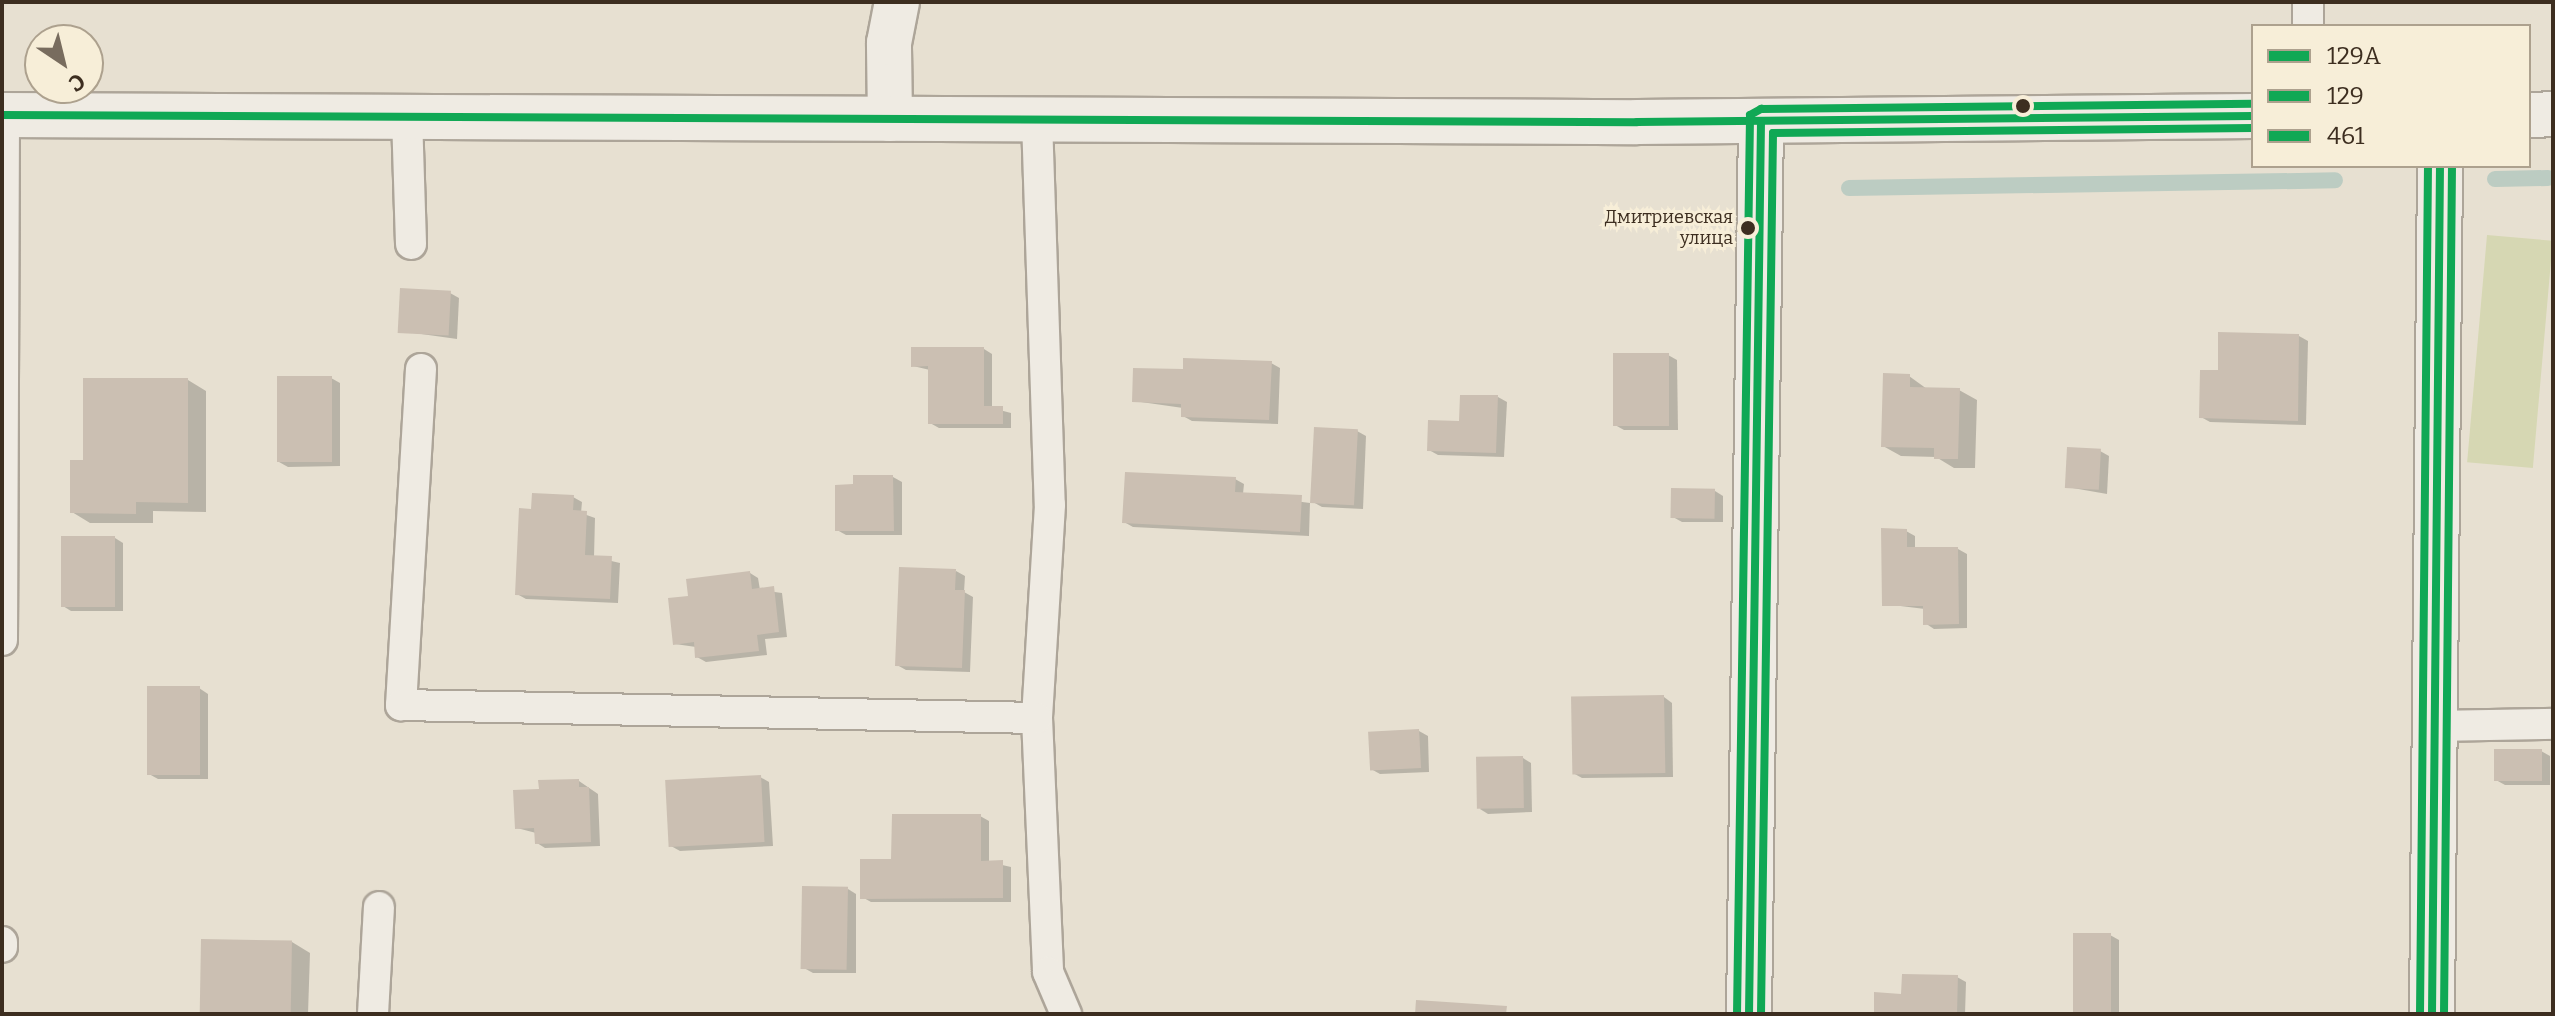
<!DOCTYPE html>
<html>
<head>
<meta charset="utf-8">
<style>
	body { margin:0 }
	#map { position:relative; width:2555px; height:1016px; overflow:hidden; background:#e7e0d1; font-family:Bitter,serif }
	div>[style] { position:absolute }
	.green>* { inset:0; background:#d6d7b3; transform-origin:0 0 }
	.shadow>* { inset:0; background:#0003 }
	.stream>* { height:16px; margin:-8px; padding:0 8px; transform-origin:8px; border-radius:8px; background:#bcccc2 }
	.building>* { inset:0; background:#cbbfb2; transform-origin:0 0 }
	.roads { filter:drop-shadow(2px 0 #ada599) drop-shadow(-2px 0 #ada599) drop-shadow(0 2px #ada599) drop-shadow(0 -2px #ada599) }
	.service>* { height:30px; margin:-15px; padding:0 15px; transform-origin:15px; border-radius:15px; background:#efebe3 }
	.minor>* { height:44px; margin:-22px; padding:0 22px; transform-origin:22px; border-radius:22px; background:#efebe3 }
	.tertiary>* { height:44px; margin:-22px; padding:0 22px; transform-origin:22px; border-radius:22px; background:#efebe3 }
	.secondary>* { height:44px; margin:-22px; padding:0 22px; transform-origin:22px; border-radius:22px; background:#efebe3 }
	.bus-1>* { height:8px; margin:-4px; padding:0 4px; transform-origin:4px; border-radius:4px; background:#10a855 }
	.bus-2>* { height:8px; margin:-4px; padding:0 4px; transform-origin:4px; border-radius:4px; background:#10a855 }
	.bus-3>* { height:8px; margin:-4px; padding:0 4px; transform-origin:4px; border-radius:4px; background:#10a855 }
	.dots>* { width:22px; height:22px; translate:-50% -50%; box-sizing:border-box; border:4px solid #f7eed8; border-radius:50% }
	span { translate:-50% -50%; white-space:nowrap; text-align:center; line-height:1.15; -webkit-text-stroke:6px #f7eed8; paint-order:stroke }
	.bus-label { font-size:18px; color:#3d2e20 }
	.right { translate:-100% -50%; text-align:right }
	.frame { position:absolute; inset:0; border:4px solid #3d2e20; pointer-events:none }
	.legend { position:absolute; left:2251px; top:24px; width:280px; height:144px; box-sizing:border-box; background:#f7eed8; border:2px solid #ada18e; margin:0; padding:10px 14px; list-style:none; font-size:24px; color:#3d2e20 }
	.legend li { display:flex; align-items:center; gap:16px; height:40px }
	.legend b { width:40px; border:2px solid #ada18e }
	.north { position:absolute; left:24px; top:24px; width:80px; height:80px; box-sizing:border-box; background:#f7eed8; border:2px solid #ada18e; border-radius:50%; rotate:145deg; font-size:22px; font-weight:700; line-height:32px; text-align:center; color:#3d2e20 }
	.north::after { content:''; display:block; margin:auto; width:28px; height:36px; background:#786c5e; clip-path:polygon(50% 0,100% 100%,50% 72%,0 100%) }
</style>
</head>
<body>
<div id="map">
	<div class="green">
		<i style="left:2487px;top:235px;width:66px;height:228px;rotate:5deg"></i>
	</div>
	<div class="shadow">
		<i style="clip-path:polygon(450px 293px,459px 298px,457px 339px,400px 331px)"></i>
		<i style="clip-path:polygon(2299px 336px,2308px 341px,2306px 425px,2210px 422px,2201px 417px)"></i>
		<i style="clip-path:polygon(984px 349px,992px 354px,992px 408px,1011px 413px,1011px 428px,939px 428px,930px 423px,930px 370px,913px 366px)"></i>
		<i style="clip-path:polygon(1668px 355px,1677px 360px,1678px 430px,1624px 430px,1615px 425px)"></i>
		<i style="clip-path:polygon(1271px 363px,1280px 368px,1278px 424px,1192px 421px,1183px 416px,1183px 408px,1134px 401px,1185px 371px)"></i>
		<i style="clip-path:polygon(1909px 376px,1927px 389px,1959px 390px,1977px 400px,1975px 468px,1954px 468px,1936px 457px,1901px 456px,1883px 446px)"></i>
		<i style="clip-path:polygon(331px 378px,340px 383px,340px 466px,288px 467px,279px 462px)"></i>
		<i style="clip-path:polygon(188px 380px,206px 391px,206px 512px,153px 511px,153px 523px,90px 523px,72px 512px,85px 462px)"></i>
		<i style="clip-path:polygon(1498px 397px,1507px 402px,1504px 457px,1438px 455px,1429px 450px)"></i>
		<i style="clip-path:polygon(1357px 431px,1366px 436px,1363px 509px,1322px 507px,1313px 502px)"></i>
		<i style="clip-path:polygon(2100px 451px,2109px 456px,2107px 494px,2067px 487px)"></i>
		<i style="clip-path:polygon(893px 477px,902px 482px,902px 535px,846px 535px,837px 530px)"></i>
		<i style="clip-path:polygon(1235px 479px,1244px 484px,1243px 494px,1310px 503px,1309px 536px,1133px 527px,1124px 522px)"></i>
		<i style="clip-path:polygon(1715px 491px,1723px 496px,1723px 522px,1682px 522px,1673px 517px)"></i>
		<i style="clip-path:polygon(573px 497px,582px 502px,581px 513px,595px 518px,594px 557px,620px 563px,618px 603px,526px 599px,517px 594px,533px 511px)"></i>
		<i style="clip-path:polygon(1906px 531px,1915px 536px,1915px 549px,1958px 549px,1967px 554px,1967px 628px,1934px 629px,1925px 623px,1925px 609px,1884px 604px)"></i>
		<i style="clip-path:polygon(115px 538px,123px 543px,123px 611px,71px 611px,63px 606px)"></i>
		<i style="clip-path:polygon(956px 571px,965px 576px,964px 592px,973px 597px,970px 672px,906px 670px,897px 665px)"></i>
		<i style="clip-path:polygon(750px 573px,758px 578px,760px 590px,782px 593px,787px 637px,765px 639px,767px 655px,706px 662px,697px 657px,696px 647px,675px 644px,691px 598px)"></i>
		<i style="clip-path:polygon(199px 688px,208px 694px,208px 779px,158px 779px,149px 774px)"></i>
		<i style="clip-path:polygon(1664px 697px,1672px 703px,1673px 777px,1582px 778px,1573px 773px)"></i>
		<i style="clip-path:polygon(1419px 731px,1428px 736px,1429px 772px,1380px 774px,1371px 769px)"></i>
		<i style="clip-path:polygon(2541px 751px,2550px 756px,2550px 785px,2505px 785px,2496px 780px)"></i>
		<i style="clip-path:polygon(1523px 758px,1531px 763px,1532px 812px,1488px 814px,1480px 809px)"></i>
		<i style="clip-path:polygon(760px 777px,769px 782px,773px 846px,680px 851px,671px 846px)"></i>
		<i style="clip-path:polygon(579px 781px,598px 794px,600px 846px,545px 848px,537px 843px,536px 833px,517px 828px,541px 791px)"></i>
		<i style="clip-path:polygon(980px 816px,989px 821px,989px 862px,1011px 867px,1011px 902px,871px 902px,862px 897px,893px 861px)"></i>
		<i style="clip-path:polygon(848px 889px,856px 894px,856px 973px,813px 973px,804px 968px)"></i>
		<i style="clip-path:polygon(2110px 935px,2119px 940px,2119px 1014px,2076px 1014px)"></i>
		<i style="clip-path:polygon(292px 942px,310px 953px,308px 1014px,201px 1014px)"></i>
		<i style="clip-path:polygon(1957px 977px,1966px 982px,1965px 1014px,1876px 1014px,1903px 996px)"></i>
	</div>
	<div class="stream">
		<i style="left:2495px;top:179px;width:53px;rotate:-1.1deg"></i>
		<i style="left:1849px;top:188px;width:486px;rotate:-0.9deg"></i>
	</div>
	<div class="building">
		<i style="left:400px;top:288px;width:51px;height:45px;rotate:3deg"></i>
		<i style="clip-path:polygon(2218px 332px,2299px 334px,2298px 421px,2199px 418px,2200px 370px,2218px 370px)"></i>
		<i style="clip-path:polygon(911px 347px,984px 347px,984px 406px,1003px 406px,1003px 424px,928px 424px,928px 366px,911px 367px)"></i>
		<i style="left:1613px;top:353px;width:56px;height:73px"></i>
		<i style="clip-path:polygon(1183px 358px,1272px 361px,1269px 420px,1181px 417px,1181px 404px,1132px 402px,1133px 368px,1183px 369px)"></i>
		<i style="clip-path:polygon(1883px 373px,1910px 374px,1910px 387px,1960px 388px,1958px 459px,1934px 459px,1934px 448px,1881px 447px)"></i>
		<i style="left:332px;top:376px;width:86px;height:55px;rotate:90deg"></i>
		<i style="clip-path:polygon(83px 378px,188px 378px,188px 503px,136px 502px,136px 514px,70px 513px,70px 460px,83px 460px)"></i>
		<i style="clip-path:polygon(1460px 395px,1498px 395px,1496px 453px,1427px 451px,1428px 420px,1459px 421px)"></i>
		<i style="left:1314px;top:427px;width:44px;height:76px;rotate:3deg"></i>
		<i style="left:2067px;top:447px;width:34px;height:41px;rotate:3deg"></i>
		<i style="clip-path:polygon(1125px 472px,1236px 477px,1235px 492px,1302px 495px,1300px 532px,1122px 523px)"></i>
		<i style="clip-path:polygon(853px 475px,893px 475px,894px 531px,835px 531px,835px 485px,853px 484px)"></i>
		<i style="left:1671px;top:488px;width:44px;height:30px;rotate:1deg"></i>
		<i style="clip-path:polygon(532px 493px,574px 495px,573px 510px,587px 511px,585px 555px,612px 556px,610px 599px,515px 595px,519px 508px,531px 509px)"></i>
		<i style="clip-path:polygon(1881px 528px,1907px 529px,1907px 547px,1958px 547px,1959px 624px,1923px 625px,1923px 606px,1882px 606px)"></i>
		<i style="left:61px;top:536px;width:54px;height:71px"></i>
		<i style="clip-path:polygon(899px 567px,956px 569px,955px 590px,965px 590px,962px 668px,895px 666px)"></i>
		<i style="clip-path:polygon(750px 571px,752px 589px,774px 586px,779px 632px,757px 635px,759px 651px,695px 658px,694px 642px,673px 645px,668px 598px,688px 596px,686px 579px)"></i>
		<i style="left:147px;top:686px;width:53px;height:89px"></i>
		<i style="left:1664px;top:695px;width:78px;height:93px;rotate:89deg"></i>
		<i style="left:1419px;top:729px;width:39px;height:51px;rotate:87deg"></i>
		<i style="left:2494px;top:749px;width:48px;height:32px"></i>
		<i style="left:1523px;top:756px;width:52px;height:47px;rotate:89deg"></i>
		<i style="left:761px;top:775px;width:67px;height:96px;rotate:87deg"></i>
		<i style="clip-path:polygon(579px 779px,579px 787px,589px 787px,591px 842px,535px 844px,534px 828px,515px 829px,513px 790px,539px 789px,538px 780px)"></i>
		<i style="clip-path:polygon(892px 814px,981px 814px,981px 861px,1003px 860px,1003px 898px,860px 899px,860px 859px,891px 859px)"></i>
		<i style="left:802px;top:886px;width:46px;height:83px;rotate:1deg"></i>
		<i style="left:2073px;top:933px;width:38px;height:81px"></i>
		<i style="left:201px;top:939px;width:91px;height:75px;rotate:1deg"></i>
		<i style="clip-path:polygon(1902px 974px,1958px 975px,1957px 1014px,1874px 1014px,1874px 992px,1901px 994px)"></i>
		<i style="clip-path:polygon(1416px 1000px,1507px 1006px,1506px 1014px,1415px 1014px)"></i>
	</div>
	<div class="roads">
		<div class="service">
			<i style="left:2308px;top:26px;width:24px;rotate:-90deg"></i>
			<i style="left:407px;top:116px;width:128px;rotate:88.2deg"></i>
			<i style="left:1037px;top:120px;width:385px;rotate:88.1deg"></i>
			<i style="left:1050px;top:505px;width:213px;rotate:93.5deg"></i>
			<i style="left:1037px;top:718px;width:254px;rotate:87.5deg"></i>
			<i style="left:1048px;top:972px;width:46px;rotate:66.8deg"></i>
			<i style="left:421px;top:369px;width:337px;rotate:93.4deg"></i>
			<i style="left:401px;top:705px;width:636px;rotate:1.17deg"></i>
			<i style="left:2px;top:640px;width:525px;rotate:-89.78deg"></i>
			<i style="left:2435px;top:726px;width:118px;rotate:-1deg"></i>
			<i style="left:2px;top:942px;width:5px;rotate:90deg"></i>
			<i style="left:373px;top:1014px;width:107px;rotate:-86.8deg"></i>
		</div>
		<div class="minor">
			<i style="left:890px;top:119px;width:76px;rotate:-90.8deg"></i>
			<i style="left:889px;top:43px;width:42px;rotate:-79deg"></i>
		</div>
		<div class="tertiary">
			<i style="left:1749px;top:1014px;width:893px;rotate:-89.23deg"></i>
			<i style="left:2432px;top:1014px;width:848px;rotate:-89.46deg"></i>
		</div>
		<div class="secondary">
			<i style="left:2px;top:115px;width:1635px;rotate:0.25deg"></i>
			<i style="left:1637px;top:122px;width:616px;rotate:-0.56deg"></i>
			<i style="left:2529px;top:115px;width:24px;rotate:-2deg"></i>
		</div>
	</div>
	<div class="bus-1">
		<i style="left:2px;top:115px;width:1635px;rotate:0.25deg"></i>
		<i style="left:1637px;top:122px;width:616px;rotate:-0.56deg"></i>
		<i style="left:1749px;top:1014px;width:893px;rotate:-89.23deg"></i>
		<i style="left:2432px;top:1014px;width:848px;rotate:-89.46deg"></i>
	</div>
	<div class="bus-2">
		<i style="left:1761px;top:1014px;width:881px;rotate:-89.22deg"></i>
		<i style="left:1773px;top:133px;width:480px;rotate:-0.6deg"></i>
		<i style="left:2444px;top:1014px;width:848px;rotate:-89.46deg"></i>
	</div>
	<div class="bus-3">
		<i style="left:1737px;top:1014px;width:899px;rotate:-89.17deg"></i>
		<i style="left:1750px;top:115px;width:13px;rotate:-29deg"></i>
		<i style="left:1761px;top:109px;width:492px;rotate:-0.6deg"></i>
		<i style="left:2420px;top:1014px;width:848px;rotate:-89.46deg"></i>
	</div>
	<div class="dots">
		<i style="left:2023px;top:106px;background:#3d2e20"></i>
		<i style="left:1748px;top:228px;background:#3d2e20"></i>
	</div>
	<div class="bus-label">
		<span class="right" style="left:1733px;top:228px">Дмитриевская<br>улица</span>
	</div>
	<div class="frame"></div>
	<ul class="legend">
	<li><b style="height:10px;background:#10a855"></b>129А</li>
	<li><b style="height:10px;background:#10a855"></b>129</li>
	<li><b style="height:10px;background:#10a855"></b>461</li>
	</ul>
	<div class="north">С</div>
</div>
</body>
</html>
